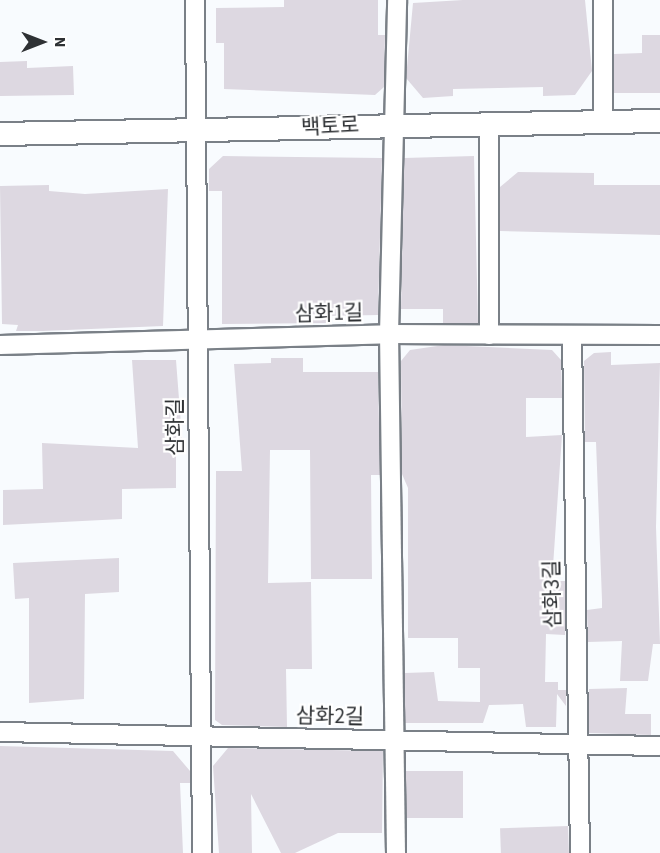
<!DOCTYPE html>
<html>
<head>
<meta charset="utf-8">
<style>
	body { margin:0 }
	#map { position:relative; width:660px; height:853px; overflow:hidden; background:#f8fbfe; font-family:"Source Sans 3","Noto Sans KR",sans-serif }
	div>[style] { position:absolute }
	.building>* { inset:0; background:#ddd8e1; transform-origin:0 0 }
	.roads { filter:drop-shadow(2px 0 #7a8087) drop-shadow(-2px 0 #7a8087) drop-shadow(0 2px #7a8087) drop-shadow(0 -2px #7a8087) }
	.minor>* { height:18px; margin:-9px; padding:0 9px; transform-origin:9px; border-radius:9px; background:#fff }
	.tertiary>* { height:22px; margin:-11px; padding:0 11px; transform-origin:11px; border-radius:11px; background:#fff }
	span { translate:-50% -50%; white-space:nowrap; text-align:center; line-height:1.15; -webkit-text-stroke:4.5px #fff; paint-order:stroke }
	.street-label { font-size:21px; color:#2e3134 }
	.north { position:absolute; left:12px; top:12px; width:60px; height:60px; -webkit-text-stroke:4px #fff; paint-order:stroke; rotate:90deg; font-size:16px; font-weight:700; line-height:24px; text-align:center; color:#2e3134 }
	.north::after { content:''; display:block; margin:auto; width:21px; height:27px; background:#2e3134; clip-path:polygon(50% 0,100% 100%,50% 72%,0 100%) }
</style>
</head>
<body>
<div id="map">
	<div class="building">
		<i style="clip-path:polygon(284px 0,378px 0,378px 35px,385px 35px,384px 87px,375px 95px,224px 89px,224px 43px,216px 43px,216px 8px,284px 7px)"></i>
		<i style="clip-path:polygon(463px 0,585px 0,592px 71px,575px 95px,543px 96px,543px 87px,453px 89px,453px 96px,423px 98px,406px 78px,413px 3px)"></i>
		<i style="clip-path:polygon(642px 35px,660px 35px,660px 93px,614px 93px,614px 54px,642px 53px)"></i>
		<i style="clip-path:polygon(27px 61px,27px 68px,73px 66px,74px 95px,0 96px,0 62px)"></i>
		<i style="clip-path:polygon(223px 156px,382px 158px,378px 315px,328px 316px,328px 323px,222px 324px,222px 191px,209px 191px,209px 169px)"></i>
		<i style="clip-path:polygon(474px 156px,478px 323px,443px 323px,443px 309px,401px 309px,404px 158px)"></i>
		<i style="clip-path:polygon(518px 172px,594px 173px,594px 185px,660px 185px,660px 235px,500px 231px,500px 187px)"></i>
		<i style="clip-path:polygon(49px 185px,49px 191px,85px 194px,168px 189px,163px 326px,43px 331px,16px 331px,18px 325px,2px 324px,0 186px)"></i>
		<i style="clip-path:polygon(444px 345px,552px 350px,561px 360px,562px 398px,526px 398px,526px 437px,562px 435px,552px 581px,565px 581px,565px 635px,546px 634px,545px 682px,558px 682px,558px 690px,566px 690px,566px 706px,557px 694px,556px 727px,526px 727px,523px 704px,489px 705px,483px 723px,405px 723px,405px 673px,434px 672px,438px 701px,480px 702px,480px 668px,458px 668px,458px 638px,408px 638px,408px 488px,402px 474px,401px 361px,410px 350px)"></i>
		<i style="clip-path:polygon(611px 352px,611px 365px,660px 363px,656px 527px,660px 644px,653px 644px,648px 681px,620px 681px,622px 641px,588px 642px,587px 610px,602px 608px,602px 600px,596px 442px,585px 442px,584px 361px,594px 353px)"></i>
		<i style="clip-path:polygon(271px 358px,303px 358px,303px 372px,378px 372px,380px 475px,371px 475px,372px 579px,311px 579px,310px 450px,270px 450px,268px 583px,311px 582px,312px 669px,286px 669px,287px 727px,222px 725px,215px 720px,216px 471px,242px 471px,234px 364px,271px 363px)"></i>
		<i style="clip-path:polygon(132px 360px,176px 360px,182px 438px,176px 438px,176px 488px,122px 489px,122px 519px,3px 525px,3px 490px,43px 489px,42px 443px,138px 448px)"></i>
		<i style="clip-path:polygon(119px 558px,119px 592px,85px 594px,84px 699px,29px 703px,29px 598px,15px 599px,13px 563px)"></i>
		<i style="clip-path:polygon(627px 688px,625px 714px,651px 714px,651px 735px,589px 733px,589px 689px)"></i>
		<i style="clip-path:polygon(0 746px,173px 751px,190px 771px,190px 783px,180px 783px,183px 853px,0 853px)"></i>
		<i style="clip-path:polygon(228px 748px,383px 751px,382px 833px,338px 833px,295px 853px,281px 853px,251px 794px,252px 853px,219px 853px,213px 766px)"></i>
		<i style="left:463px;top:771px;width:47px;height:57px;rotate:90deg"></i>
		<i style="left:568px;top:826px;width:27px;height:68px;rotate:88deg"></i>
	</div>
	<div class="roads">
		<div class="minor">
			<i style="left:195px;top:0;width:853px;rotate:89.53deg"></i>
			<i style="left:603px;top:0;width:121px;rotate:90deg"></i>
			<i style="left:489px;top:122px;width:213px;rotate:90deg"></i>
			<i style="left:572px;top:335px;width:518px;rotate:89.12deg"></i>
			<i style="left:0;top:345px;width:389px;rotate:-1.6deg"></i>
			<i style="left:389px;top:334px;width:271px;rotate:0.2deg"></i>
			<i style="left:0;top:732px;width:660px;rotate:1.22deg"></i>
			<i style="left:396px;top:853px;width:519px;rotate:-90.77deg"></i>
			<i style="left:389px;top:334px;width:334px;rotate:-88.6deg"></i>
		</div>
		<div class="tertiary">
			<i style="left:0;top:134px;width:660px;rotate:-1.13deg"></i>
		</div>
	</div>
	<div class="street-label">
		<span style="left:330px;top:126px;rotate:-3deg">백토로</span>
		<span style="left:329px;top:313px;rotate:-1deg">삼화1길</span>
		<span style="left:175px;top:427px;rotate:-90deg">삼화길</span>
		<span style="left:552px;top:594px;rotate:-91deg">삼화3길</span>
		<span style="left:330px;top:716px;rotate:1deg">삼화2길</span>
	</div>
	<div class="north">N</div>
</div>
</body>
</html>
